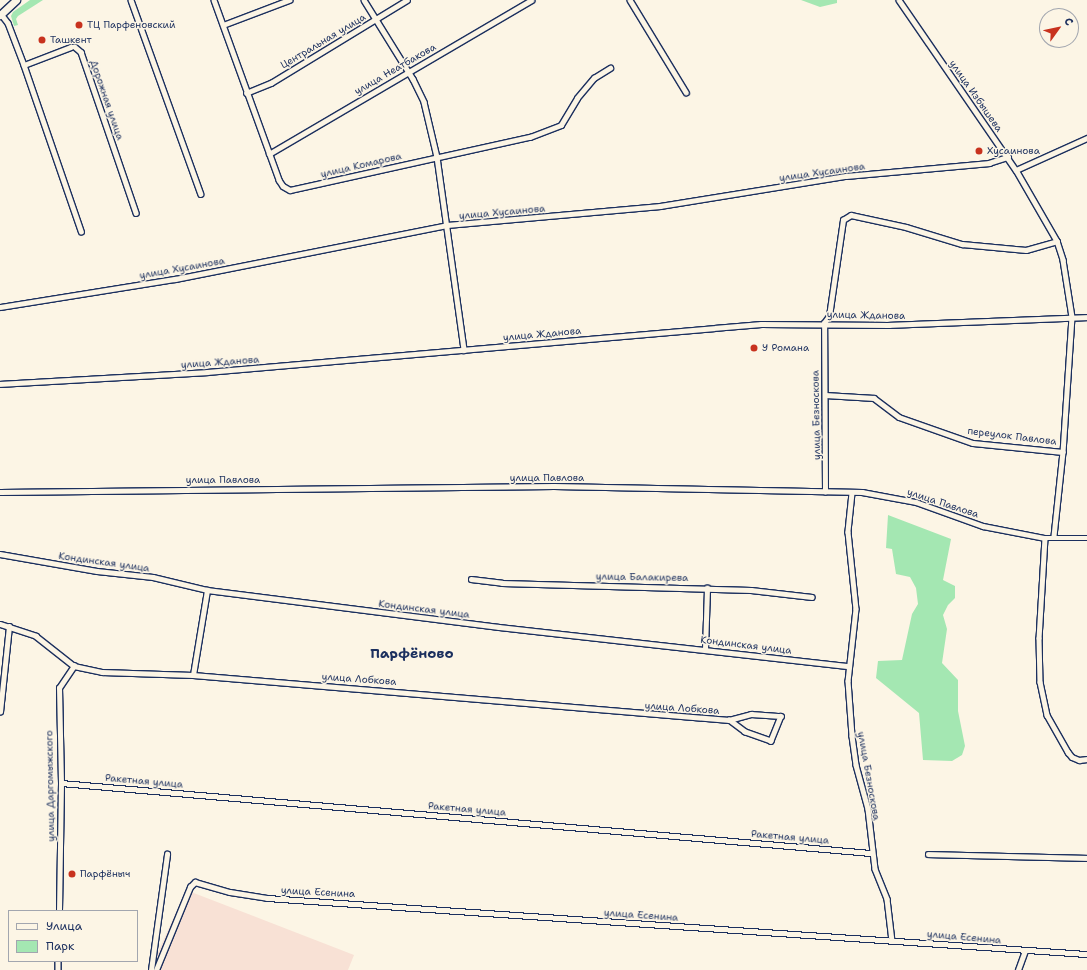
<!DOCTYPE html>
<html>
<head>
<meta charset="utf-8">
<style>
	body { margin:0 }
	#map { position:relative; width:1087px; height:970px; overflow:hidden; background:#fcf5e5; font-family:"Shantell Sans",sans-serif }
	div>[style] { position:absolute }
	.built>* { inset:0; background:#f8e1d5 }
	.green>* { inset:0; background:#a4e7b2 }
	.roads { filter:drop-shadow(1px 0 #1b2f5e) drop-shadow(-1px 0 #1b2f5e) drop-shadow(0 1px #1b2f5e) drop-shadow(0 -1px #1b2f5e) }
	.minor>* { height:4.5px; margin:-2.25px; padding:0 2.25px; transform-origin:2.25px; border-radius:2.25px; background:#fcf5e5 }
	.primary>* { height:7px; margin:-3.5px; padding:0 3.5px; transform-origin:3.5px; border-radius:3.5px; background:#fcf5e5 }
	.dots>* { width:11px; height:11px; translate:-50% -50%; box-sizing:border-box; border:2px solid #fcf5e5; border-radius:50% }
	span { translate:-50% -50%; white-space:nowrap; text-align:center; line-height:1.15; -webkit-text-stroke:3px #fcf5e5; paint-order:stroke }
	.poi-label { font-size:10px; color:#1b2f5e }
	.left { translate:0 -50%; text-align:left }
	.street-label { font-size:10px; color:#1b2f5e }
	.district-label { font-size:14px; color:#1b2f5e; font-weight:700 }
	.legend { position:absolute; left:8px; top:910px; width:130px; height:52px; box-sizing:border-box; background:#fcf5e5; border:1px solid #a2a6af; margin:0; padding:5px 7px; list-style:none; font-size:12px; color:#1b2f5e }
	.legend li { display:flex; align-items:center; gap:8px; height:20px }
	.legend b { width:20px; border:1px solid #a2a6af }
	.north { position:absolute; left:1039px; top:8px; width:40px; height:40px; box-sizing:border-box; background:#fcf5e5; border:1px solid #a2a6af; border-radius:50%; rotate:57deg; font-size:11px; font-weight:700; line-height:16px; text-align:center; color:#1b2f5e }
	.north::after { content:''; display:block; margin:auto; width:14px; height:18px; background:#c8321e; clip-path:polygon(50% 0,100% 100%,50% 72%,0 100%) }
</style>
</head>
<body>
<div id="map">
	<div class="built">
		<i style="clip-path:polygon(186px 890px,354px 955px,348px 970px,150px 970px)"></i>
	</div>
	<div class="green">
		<i style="clip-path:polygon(30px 0,43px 0,18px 16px,16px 19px,18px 25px,14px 26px,11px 16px,13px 12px)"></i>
		<i style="clip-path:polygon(801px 0,837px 0,837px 3px,820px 7px)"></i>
		<i style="clip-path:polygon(888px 515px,951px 539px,943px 580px,955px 586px,955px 598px,948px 605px,943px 615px,947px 629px,942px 663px,958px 680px,958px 711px,965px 746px,962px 755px,952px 761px,923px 760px,919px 713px,876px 678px,878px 661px,902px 660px,912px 614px,918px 604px,916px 588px,910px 577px,896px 574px,892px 549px,886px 548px)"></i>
	</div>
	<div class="roads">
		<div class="minor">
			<i style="left:131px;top:0;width:206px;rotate:70.2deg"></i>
			<i style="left:214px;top:0;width:191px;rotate:70.1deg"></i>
			<i style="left:279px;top:180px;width:7px;rotate:56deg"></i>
			<i style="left:283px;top:186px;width:8px;rotate:30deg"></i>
			<i style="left:290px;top:190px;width:246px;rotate:-12.5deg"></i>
			<i style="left:530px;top:137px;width:33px;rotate:-21deg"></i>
			<i style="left:561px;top:125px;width:31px;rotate:-59deg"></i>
			<i style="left:577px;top:98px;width:26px;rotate:-50deg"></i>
			<i style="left:594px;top:78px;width:19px;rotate:-32deg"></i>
			<i style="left:364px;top:0;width:93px;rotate:58.2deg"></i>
			<i style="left:413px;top:79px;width:25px;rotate:64deg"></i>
			<i style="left:424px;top:102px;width:57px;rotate:76.7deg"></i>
			<i style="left:437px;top:157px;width:195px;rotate:82deg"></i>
			<i style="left:630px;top:0;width:108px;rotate:58.7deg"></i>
			<i style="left:899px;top:0;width:206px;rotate:55.5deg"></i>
			<i style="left:1016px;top:170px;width:82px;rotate:60deg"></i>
			<i style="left:1057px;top:241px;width:20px;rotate:72deg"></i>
			<i style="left:1063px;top:260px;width:58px;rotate:81deg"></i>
			<i style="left:1072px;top:317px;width:135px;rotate:93.8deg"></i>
			<i style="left:1063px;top:452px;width:84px;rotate:96.1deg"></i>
			<i style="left:1px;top:14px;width:11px;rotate:52deg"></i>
			<i style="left:8px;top:23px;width:45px;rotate:69.1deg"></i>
			<i style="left:24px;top:65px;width:176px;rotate:71deg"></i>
			<i style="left:223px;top:25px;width:71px;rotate:-20.7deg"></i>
			<i style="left:24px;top:65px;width:50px;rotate:-21deg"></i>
			<i style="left:71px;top:47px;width:4px"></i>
			<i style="left:75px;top:47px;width:8px;rotate:40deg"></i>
			<i style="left:81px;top:52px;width:170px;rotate:71.1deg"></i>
			<i style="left:246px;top:93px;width:27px;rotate:-22deg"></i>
			<i style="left:271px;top:83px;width:159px;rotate:-31.4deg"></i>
			<i style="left:269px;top:154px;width:304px;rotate:-30.4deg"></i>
			<i style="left:1016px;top:170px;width:78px;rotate:-24.3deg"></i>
			<i style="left:0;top:307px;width:177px;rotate:-9.1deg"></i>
			<i style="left:175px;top:279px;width:277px;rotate:-11.2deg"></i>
			<i style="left:447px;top:225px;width:214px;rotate:-5.1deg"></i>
			<i style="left:660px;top:206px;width:188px;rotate:-9.2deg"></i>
			<i style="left:846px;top:176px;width:144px;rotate:-5.2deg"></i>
			<i style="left:989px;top:163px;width:20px;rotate:-18deg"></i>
			<i style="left:0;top:384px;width:207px;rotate:-3.3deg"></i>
			<i style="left:207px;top:372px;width:556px;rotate:-4.95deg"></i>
			<i style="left:761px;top:324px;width:128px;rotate:0.4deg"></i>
			<i style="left:889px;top:325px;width:198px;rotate:-2.3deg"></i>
			<i style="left:825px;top:395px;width:49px;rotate:3.5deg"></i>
			<i style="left:874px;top:398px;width:31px;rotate:37deg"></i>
			<i style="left:899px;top:417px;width:78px;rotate:19.4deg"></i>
			<i style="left:973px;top:443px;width:90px;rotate:5.7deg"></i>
			<i style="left:0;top:492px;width:554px;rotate:-0.62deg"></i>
			<i style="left:554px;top:486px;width:308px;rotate:1.1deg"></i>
			<i style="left:862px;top:492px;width:55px;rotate:10.5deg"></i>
			<i style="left:916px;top:502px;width:71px;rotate:19.7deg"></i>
			<i style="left:983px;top:526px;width:63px;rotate:11deg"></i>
			<i style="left:1045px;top:538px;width:42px"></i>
			<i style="left:825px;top:492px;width:169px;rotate:-90.3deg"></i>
			<i style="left:824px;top:323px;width:9px;rotate:-54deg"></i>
			<i style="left:829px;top:316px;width:97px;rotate:-81.7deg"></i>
			<i style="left:843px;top:220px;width:9px;rotate:-32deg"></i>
			<i style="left:851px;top:215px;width:56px;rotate:12.3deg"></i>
			<i style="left:906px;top:227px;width:59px;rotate:16.9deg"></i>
			<i style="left:962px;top:244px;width:64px;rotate:5.4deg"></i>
			<i style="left:1026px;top:250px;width:32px;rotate:-16deg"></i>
			<i style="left:852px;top:493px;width:39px;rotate:96deg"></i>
			<i style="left:848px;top:532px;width:77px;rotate:84.1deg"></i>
			<i style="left:856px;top:609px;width:72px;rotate:96.3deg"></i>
			<i style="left:848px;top:681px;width:55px;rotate:85.8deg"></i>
			<i style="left:852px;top:736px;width:29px;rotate:82deg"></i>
			<i style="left:856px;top:765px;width:46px;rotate:74.7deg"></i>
			<i style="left:868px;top:809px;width:60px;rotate:83.3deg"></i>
			<i style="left:875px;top:869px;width:32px;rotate:68deg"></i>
			<i style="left:887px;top:899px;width:42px;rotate:83.2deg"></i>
			<i style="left:1045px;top:538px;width:100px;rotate:93.4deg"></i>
			<i style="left:1039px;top:638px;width:44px;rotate:88.7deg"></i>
			<i style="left:1040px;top:682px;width:34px;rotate:78deg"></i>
			<i style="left:1047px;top:715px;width:43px;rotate:60.4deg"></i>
			<i style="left:1068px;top:752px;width:6px;rotate:51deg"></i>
			<i style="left:1072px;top:757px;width:8px;rotate:23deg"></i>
			<i style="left:1079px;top:760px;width:8px;rotate:-7deg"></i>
			<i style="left:0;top:554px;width:98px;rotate:9.9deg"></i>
			<i style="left:97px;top:571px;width:56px;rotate:6.1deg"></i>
			<i style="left:153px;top:577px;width:56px;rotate:13.5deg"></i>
			<i style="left:207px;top:590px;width:294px;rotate:7.2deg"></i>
			<i style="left:499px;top:627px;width:352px;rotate:6.4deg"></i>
			<i style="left:471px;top:579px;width:31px;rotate:7deg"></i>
			<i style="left:502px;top:583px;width:249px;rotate:1.6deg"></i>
			<i style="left:751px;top:590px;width:61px;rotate:6.5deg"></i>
			<i style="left:0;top:624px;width:38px;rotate:18deg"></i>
			<i style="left:36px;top:636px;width:48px;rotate:38.3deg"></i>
			<i style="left:74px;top:666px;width:29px;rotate:12deg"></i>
			<i style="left:102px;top:672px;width:91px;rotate:1.9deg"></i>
			<i style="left:193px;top:675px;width:538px;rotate:4.8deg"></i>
			<i style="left:729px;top:720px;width:23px;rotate:-15deg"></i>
			<i style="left:751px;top:714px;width:30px;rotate:4deg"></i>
			<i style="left:781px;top:716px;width:27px;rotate:112deg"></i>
			<i style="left:771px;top:741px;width:28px;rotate:-161deg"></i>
			<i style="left:745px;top:732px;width:20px;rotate:-143deg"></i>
			<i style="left:705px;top:649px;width:61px;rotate:-88.1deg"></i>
			<i style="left:193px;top:675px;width:86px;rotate:-80.6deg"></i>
			<i style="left:0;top:712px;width:86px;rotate:-84deg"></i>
			<i style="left:61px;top:783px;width:813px;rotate:4.94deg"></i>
			<i style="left:928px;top:854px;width:159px;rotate:1.4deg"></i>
			<i style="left:59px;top:911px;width:128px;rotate:-89.1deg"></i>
			<i style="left:61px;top:783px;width:95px;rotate:-91.2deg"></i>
			<i style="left:59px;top:688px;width:27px;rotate:-56deg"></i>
			<i style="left:58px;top:961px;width:9px;rotate:90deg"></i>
			<i style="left:151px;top:970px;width:117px;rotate:-82.1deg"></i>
			<i style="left:156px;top:970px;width:90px;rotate:-67.7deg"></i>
			<i style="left:190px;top:887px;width:7px;rotate:-45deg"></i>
			<i style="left:195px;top:882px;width:36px;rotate:16deg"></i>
			<i style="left:230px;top:892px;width:37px;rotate:9deg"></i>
			<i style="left:267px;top:898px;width:822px;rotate:3.91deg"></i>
			<i style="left:1018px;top:970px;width:20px;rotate:-70deg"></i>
		</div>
		<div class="primary">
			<i style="left:0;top:15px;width:22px;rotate:-43deg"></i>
		</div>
	</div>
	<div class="dots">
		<i style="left:79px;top:25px;background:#c8321e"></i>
		<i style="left:42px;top:40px;background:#c8321e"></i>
		<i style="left:979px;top:151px;background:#c8321e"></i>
		<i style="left:754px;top:348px;background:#c8321e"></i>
		<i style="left:72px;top:874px;background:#c8321e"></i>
	</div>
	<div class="poi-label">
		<span class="left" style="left:87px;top:25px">ТЦ Парфеновский</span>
		<span class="left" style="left:50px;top:40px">Ташкент</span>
		<span class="left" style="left:987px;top:151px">Хусаинова</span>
		<span class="left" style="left:762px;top:348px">У Романа</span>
		<span class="left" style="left:80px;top:874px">Парфёныч</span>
	</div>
	<div class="street-label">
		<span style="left:323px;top:41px;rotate:-31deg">Центральная улица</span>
		<span style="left:395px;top:69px;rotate:-30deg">улица Неатбакова</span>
		<span style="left:976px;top:96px;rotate:55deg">улица Избышева</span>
		<span style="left:107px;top:100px;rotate:71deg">Дорожная улица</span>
		<span style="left:361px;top:165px;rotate:-13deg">улица Комарова</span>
		<span style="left:822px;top:172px;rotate:-8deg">улица Хусаинова</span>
		<span style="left:502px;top:212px;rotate:-5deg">улица Хусаинова</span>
		<span style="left:182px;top:268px;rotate:-10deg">улица Хусаинова</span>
		<span style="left:866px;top:315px;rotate:1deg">улица Жданова</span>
		<span style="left:542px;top:334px;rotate:-5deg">улица Жданова</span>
		<span style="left:220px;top:362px;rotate:-4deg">улица Жданова</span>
		<span style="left:816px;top:415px;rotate:-91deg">улица Безноскова</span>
		<span style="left:1012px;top:436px;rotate:7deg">переулок Павлова</span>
		<span style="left:547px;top:478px">улица Павлова</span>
		<span style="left:223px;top:480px">улица Павлова</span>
		<span style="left:943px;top:503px;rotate:18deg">улица Павлова</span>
		<span style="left:104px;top:562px;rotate:8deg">Кондинская улица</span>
		<span style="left:642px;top:577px;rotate:1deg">улица Балакирева</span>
		<span style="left:424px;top:609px;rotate:7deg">Кондинская улица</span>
		<span style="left:746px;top:645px;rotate:7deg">Кондинская улица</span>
		<span style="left:359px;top:679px;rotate:4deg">улица Лобкова</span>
		<span style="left:682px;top:708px;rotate:4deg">улица Лобкова</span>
		<span style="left:869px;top:776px;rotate:80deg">улица Безноскова</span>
		<span style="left:144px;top:781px;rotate:5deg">Ракетная улица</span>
		<span style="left:50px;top:786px;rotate:-91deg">улица Даргомыжского</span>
		<span style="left:467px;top:809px;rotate:5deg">Ракетная улица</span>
		<span style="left:790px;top:837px;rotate:5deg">Ракетная улица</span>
		<span style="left:318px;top:892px;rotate:3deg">улица Есенина</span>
		<span style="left:641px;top:915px;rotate:4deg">улица Есенина</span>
		<span style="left:964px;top:937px;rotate:5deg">улица Есенина</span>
	</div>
	<div class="district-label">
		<span style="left:412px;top:653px">Парфёново</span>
	</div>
	<ul class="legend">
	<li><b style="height:5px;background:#fcf5e5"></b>Улица</li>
	<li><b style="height:11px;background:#a4e7b2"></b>Парк</li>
	</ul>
	<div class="north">С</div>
</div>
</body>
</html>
